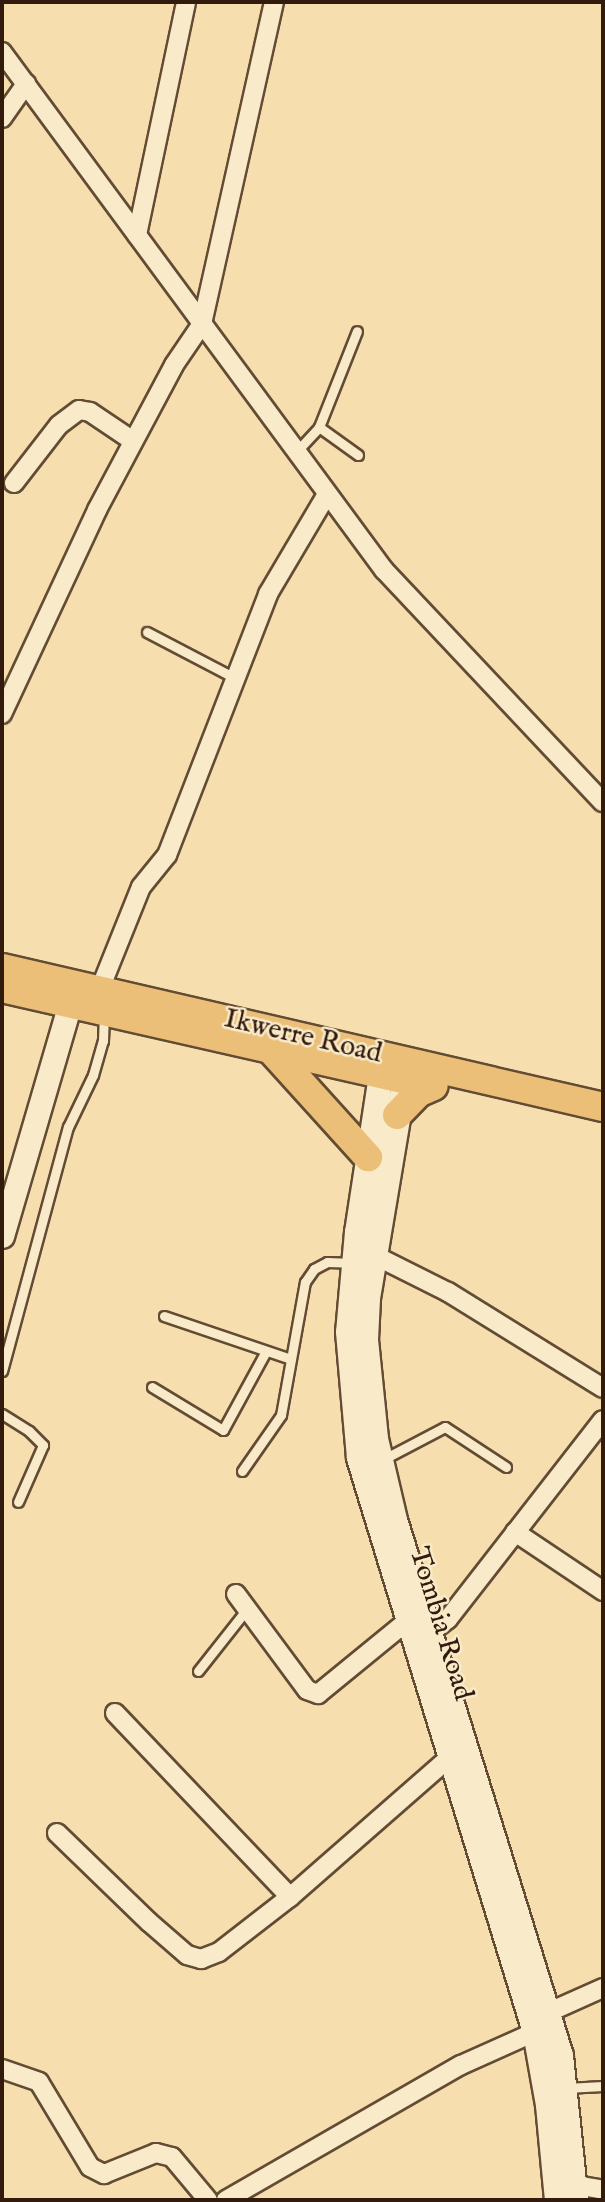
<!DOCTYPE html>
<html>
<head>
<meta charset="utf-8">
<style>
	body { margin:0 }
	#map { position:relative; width:605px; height:2202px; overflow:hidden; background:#f6deae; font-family:"IM FELL English",serif }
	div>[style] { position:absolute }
	.roads { filter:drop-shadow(2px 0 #634b34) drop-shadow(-2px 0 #634b34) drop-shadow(0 2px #634b34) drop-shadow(0 -2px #634b34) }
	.service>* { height:9px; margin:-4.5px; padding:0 4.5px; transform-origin:4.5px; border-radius:4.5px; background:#f9eaca }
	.minor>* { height:18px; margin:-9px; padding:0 9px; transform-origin:9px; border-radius:9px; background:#f9eaca }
	.tertiary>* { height:23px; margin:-11.5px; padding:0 11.5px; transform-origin:11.5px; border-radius:11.5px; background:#f9eaca }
	.secondary>* { height:24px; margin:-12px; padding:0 12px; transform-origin:12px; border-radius:12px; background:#f9eaca }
	.primary>* { height:28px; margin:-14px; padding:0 14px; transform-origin:14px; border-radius:14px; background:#ebbf77 }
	span { translate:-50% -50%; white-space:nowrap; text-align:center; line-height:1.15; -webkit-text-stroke:5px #f9eaca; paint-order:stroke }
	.street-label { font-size:28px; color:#321a0c }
	.frame { position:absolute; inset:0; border:4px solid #321a0c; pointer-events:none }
</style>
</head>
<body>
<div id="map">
	<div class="roads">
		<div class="service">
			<i style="left:319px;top:427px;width:48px;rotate:35.7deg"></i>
			<i style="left:296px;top:452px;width:34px;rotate:-47deg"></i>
			<i style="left:319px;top:427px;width:103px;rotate:-68.4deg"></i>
			<i style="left:147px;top:632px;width:99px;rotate:27.6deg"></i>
			<i style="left:164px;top:1316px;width:134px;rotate:18.7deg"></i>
			<i style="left:2px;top:1371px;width:253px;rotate:-74.9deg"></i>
			<i style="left:68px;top:1127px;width:58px;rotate:-64.3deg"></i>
			<i style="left:93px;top:1075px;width:35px;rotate:-74deg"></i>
			<i style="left:103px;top:1041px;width:27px;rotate:-88deg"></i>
			<i style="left:152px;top:1387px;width:83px;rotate:31.2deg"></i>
			<i style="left:223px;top:1430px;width:90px;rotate:-61.4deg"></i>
			<i style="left:2px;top:1414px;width:32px;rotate:32deg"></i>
			<i style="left:29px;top:1431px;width:20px;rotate:45deg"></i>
			<i style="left:43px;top:1445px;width:62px;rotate:113.7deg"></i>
			<i style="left:382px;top:1460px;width:71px;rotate:-27.6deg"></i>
			<i style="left:445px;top:1427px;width:73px;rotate:33.3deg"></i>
			<i style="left:242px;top:1471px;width:68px;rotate:-55.1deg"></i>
			<i style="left:281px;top:1415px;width:135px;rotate:-79.8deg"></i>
			<i style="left:305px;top:1282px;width:16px;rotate:-55deg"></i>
			<i style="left:314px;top:1269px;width:15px;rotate:-28deg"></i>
			<i style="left:327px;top:1262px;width:25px;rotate:2deg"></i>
			<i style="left:198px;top:1671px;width:79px;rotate:-51.7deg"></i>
			<i style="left:566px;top:2088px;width:37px;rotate:-3deg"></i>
		</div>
		<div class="minor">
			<i style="left:2px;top:52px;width:644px;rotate:53.59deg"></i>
			<i style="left:384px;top:570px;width:319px;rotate:46.7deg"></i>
			<i style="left:2px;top:118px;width:42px;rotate:-54.8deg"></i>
			<i style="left:137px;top:235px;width:238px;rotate:-78.1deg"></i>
			<i style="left:14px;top:483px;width:73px;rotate:-52.2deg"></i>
			<i style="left:59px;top:425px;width:25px;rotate:-37deg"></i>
			<i style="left:79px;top:410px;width:11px;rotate:10deg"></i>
			<i style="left:90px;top:412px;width:52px;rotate:34deg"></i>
			<i style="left:2px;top:714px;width:225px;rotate:-65deg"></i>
			<i style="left:97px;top:510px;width:164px;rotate:-62deg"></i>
			<i style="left:174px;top:365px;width:50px;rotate:-55.7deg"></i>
			<i style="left:202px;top:324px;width:330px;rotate:-77.4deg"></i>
			<i style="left:100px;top:989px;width:110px;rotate:-68.1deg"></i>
			<i style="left:141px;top:887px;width:41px;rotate:-50.9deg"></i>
			<i style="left:167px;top:855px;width:280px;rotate:-68.8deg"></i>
			<i style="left:268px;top:594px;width:114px;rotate:-59.4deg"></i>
			<i style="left:374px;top:1255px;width:83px;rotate:26.6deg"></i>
			<i style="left:448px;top:1292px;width:182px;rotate:31.8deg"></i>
			<i style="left:515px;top:1532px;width:106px;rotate:33.8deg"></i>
			<i style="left:236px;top:1594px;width:119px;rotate:53.5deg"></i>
			<i style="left:307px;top:1690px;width:12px;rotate:20deg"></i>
			<i style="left:318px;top:1694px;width:128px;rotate:-39.3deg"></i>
			<i style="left:421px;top:1640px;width:34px;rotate:-38deg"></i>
			<i style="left:448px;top:1619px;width:252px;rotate:-52.1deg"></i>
			<i style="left:115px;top:1713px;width:254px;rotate:46.4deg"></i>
			<i style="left:57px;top:1833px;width:128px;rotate:44.1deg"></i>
			<i style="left:149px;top:1922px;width:50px;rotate:41deg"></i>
			<i style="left:187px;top:1955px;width:15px;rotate:16deg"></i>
			<i style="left:201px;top:1959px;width:19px;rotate:-21deg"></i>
			<i style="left:219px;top:1952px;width:90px;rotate:-37.8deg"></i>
			<i style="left:290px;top:1897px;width:223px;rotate:-41.2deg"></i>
			<i style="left:547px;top:2013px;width:61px;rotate:-24.1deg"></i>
			<i style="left:2px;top:2069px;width:39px;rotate:19deg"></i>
			<i style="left:39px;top:2082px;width:99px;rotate:59deg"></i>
			<i style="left:90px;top:2167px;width:16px;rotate:27deg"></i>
			<i style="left:104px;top:2174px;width:56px;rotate:-22deg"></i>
			<i style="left:156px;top:2153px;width:16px;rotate:14deg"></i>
			<i style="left:172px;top:2157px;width:56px;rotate:50.1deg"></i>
			<i style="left:576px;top:2185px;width:27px;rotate:10deg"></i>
			<i style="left:226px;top:2200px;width:271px;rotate:-29.9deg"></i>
			<i style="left:461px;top:2065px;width:93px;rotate:-24.1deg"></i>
		</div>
		<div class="tertiary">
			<i style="left:2px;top:1236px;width:242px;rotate:-73.7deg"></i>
		</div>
		<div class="secondary">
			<i style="left:384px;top:1056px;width:178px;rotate:98.7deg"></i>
			<i style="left:357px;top:1232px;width:100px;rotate:95.1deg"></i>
			<i style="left:348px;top:1332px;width:126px;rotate:85deg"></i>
			<i style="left:359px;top:1458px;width:600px;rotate:72.95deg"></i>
			<i style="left:535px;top:2032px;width:74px;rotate:79.9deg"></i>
			<i style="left:548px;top:2105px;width:95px;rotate:84.6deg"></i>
			<i style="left:402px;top:1095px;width:207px;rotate:99.5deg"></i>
			<i style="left:368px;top:1299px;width:41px;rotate:92.8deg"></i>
			<i style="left:366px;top:1340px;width:100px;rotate:84.2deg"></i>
			<i style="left:376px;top:1439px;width:83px;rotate:76.8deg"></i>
			<i style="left:395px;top:1520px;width:561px;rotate:72.79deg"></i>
			<i style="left:561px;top:2056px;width:145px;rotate:84.1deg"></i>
		</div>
		<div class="primary">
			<i style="left:2px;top:968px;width:617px;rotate:13.02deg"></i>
			<i style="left:2px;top:988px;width:428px;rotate:12.8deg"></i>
			<i style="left:273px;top:1052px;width:142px;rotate:47.9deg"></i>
			<i style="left:397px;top:1115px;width:30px;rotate:-46deg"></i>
			<i style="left:418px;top:1093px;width:17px;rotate:-24deg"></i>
		</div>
	</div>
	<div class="street-label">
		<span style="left:303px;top:1037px;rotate:13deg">Ikwerre Road</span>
		<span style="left:440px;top:1624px;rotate:73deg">Tombia Road</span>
	</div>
	<div class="frame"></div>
</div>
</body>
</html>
